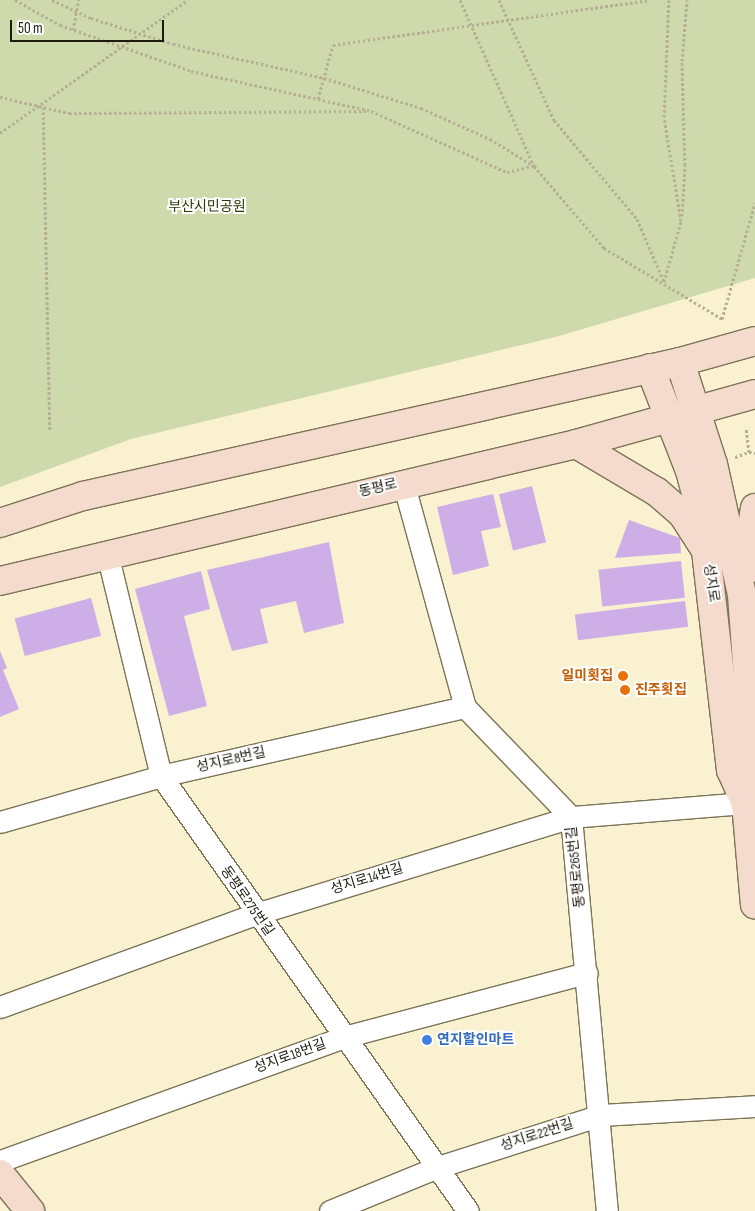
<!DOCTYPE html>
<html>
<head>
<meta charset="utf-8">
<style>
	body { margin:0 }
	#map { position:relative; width:755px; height:1211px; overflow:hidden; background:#f9f1d0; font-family:"Sofia Sans Condensed","Noto Sans KR",sans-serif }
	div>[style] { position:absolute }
	.green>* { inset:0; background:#ced9ac }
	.building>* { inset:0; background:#cdaee6; transform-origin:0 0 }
	.path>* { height:3px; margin-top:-1.5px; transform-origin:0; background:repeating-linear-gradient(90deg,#b6af95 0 2.5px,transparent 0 5px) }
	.roads { filter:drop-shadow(1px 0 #7c7457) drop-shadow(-1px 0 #7c7457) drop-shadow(0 1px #7c7457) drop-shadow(0 -1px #7c7457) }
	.minor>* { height:21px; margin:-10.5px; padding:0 10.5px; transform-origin:10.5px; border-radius:10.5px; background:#fff }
	.secondary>* { height:28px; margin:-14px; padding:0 14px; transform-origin:14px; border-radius:14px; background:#f5dace }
	.dots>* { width:14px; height:14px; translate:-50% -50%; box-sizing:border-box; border:2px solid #fff; border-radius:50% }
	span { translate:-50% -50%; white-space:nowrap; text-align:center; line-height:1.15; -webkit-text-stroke:4px #fff; paint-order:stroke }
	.park-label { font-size:14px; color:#303808 }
	.street-label { font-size:14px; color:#1d1a0f }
	.food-label { font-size:14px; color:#c56008; font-weight:700 }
	.right { translate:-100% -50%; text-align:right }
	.left { translate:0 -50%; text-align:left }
	.shop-label { font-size:14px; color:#366cbe; font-weight:700 }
	.scale { position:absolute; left:10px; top:20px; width:154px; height:22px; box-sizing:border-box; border:2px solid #1d1a0f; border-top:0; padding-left:6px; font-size:15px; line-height:18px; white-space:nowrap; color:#1d1a0f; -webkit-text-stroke:4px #fff; paint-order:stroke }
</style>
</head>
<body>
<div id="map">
	<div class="green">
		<i style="clip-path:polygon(0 0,755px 0,755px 278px,559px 336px,131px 439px,0 487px)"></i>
	</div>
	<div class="building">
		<i style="left:532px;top:486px;width:58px;height:34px;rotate:76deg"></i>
		<i style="clip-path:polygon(493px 494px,501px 527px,481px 531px,489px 566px,453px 575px,437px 507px)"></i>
		<i style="clip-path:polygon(629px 520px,680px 538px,681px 553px,615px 558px)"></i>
		<i style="clip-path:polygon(329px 542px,344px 623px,304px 633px,296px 601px,260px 609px,268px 643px,232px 651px,207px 570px)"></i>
		<i style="left:681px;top:561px;width:37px;height:83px;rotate:84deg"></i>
		<i style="clip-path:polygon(201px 571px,210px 609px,184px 616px,207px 706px,169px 716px,135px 589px)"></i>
		<i style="left:91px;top:598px;width:39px;height:79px;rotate:75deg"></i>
		<i style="left:685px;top:601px;width:26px;height:111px;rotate:83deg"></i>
		<i style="clip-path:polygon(0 651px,7px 668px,3px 670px,19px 709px,0 717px)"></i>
	</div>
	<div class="path">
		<i style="left:15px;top:0;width:51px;rotate:29.1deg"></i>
		<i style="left:60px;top:25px;width:139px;rotate:19.3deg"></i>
		<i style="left:191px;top:71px;width:184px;rotate:12.5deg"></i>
		<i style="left:371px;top:111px;width:149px;rotate:24.2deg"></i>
		<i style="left:507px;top:172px;width:28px;rotate:-13deg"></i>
		<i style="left:52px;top:0;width:43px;rotate:24.8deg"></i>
		<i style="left:91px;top:18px;width:86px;rotate:17.6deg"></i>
		<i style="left:173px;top:44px;width:155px;rotate:12.7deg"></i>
		<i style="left:324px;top:78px;width:102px;rotate:17.2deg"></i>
		<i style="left:421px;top:108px;width:76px;rotate:24.2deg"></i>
		<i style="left:490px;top:139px;width:52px;rotate:31.5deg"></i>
		<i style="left:460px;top:0;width:182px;rotate:66deg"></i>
		<i style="left:534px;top:166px;width:108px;rotate:49.5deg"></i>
		<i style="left:604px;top:248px;width:138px;rotate:31deg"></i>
		<i style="left:722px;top:319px;width:121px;rotate:-74.1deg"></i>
		<i style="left:499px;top:0;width:132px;rotate:65.4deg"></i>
		<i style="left:554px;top:120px;width:129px;rotate:50deg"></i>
		<i style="left:637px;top:219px;width:69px;rotate:66.8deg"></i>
		<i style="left:73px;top:30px;width:31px;rotate:-79deg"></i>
		<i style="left:0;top:97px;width:71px;rotate:13.1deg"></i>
		<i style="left:69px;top:113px;width:297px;rotate:-0.4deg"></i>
		<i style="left:318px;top:99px;width:56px;rotate:-74.5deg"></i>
		<i style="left:333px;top:45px;width:320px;rotate:-8.1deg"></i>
		<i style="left:43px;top:107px;width:324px;rotate:88.8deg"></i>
		<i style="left:0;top:133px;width:230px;rotate:-35.3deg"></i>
		<i style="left:682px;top:216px;width:51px;rotate:-86.6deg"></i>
		<i style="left:685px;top:165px;width:104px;rotate:-91.7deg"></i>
		<i style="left:682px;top:61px;width:61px;rotate:-85.3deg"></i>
		<i style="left:664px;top:282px;width:63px;rotate:-74.4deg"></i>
		<i style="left:681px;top:221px;width:105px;rotate:-99.3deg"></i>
		<i style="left:664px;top:117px;width:117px;rotate:-87.6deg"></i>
		<i style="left:749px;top:452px;width:6px;rotate:9deg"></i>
		<i style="left:735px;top:457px;width:15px;rotate:-20deg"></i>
		<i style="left:749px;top:452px;width:24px;rotate:-97deg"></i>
	</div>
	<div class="roads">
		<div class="minor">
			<i style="left:403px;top:482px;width:233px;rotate:74.6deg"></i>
			<i style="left:465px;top:707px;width:153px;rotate:46.1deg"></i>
			<i style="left:571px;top:817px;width:396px;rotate:84.8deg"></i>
			<i style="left:107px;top:553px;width:229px;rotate:76.4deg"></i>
			<i style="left:161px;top:776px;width:532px;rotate:54.79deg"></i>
			<i style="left:0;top:822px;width:167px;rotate:-15.9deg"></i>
			<i style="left:161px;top:776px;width:312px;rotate:-12.8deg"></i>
			<i style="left:0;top:1007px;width:272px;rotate:-20deg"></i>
			<i style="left:256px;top:914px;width:330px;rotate:-17.1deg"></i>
			<i style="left:571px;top:817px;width:176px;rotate:-4.6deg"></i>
			<i style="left:0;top:1161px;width:366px;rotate:-19.8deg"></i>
			<i style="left:344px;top:1037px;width:251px;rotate:-14.8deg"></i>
			<i style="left:330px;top:1211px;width:117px;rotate:-22.2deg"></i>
			<i style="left:438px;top:1167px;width:171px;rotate:-17.7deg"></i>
			<i style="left:601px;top:1115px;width:154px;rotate:-3.3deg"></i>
		</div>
		<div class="secondary">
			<i style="left:680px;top:362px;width:107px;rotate:72.1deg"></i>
			<i style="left:713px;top:464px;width:134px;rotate:77.5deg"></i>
			<i style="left:742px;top:595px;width:176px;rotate:85.8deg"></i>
			<i style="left:755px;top:771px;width:33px;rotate:106deg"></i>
			<i style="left:746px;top:803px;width:102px;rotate:85deg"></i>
			<i style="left:650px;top:368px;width:110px;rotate:68.8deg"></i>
			<i style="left:690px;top:471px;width:47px;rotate:75.1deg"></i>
			<i style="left:702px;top:516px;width:256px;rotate:83.5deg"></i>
			<i style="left:731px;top:770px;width:36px;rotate:66deg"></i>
			<i style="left:576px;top:444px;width:94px;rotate:30.7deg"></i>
			<i style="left:657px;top:492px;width:35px;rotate:41deg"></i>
			<i style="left:683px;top:515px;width:37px;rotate:57deg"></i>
			<i style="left:0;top:523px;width:87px;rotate:-18deg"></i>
			<i style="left:83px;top:496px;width:612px;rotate:-12.65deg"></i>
			<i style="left:680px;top:362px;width:78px;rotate:-15.6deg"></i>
			<i style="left:745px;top:571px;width:64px;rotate:-81deg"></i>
			<i style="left:0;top:581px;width:592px;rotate:-13.38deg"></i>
			<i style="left:576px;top:444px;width:186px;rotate:-15.6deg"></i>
			<i style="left:0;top:1174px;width:48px;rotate:51deg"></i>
		</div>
	</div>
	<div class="dots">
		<i style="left:623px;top:676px;background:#e8710a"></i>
		<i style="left:625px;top:690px;background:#e8710a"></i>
		<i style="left:427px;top:1040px;background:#3f7fe0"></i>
	</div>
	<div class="park-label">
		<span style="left:207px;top:207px">부산시민공원</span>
	</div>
	<div class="street-label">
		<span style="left:378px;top:488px;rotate:-13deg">동평로</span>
		<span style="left:711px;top:583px;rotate:81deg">성지로</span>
		<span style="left:231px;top:760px;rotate:-13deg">성지로8번길</span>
		<span style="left:576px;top:867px;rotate:-96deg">동평로265번길</span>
		<span style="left:367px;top:879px;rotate:-17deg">성지로14번길</span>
		<span style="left:247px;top:901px;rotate:55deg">동평로275번길</span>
		<span style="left:290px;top:1056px;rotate:-20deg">성지로18번길</span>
		<span style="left:537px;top:1135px;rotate:-18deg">성지로22번길</span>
	</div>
	<div class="food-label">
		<span class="right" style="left:613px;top:676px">일미횟집</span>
		<span class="left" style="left:635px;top:690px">진주횟집</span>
	</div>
	<div class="shop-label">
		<span class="left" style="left:437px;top:1040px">연지할인마트</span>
	</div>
	<div class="scale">50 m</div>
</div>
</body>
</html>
